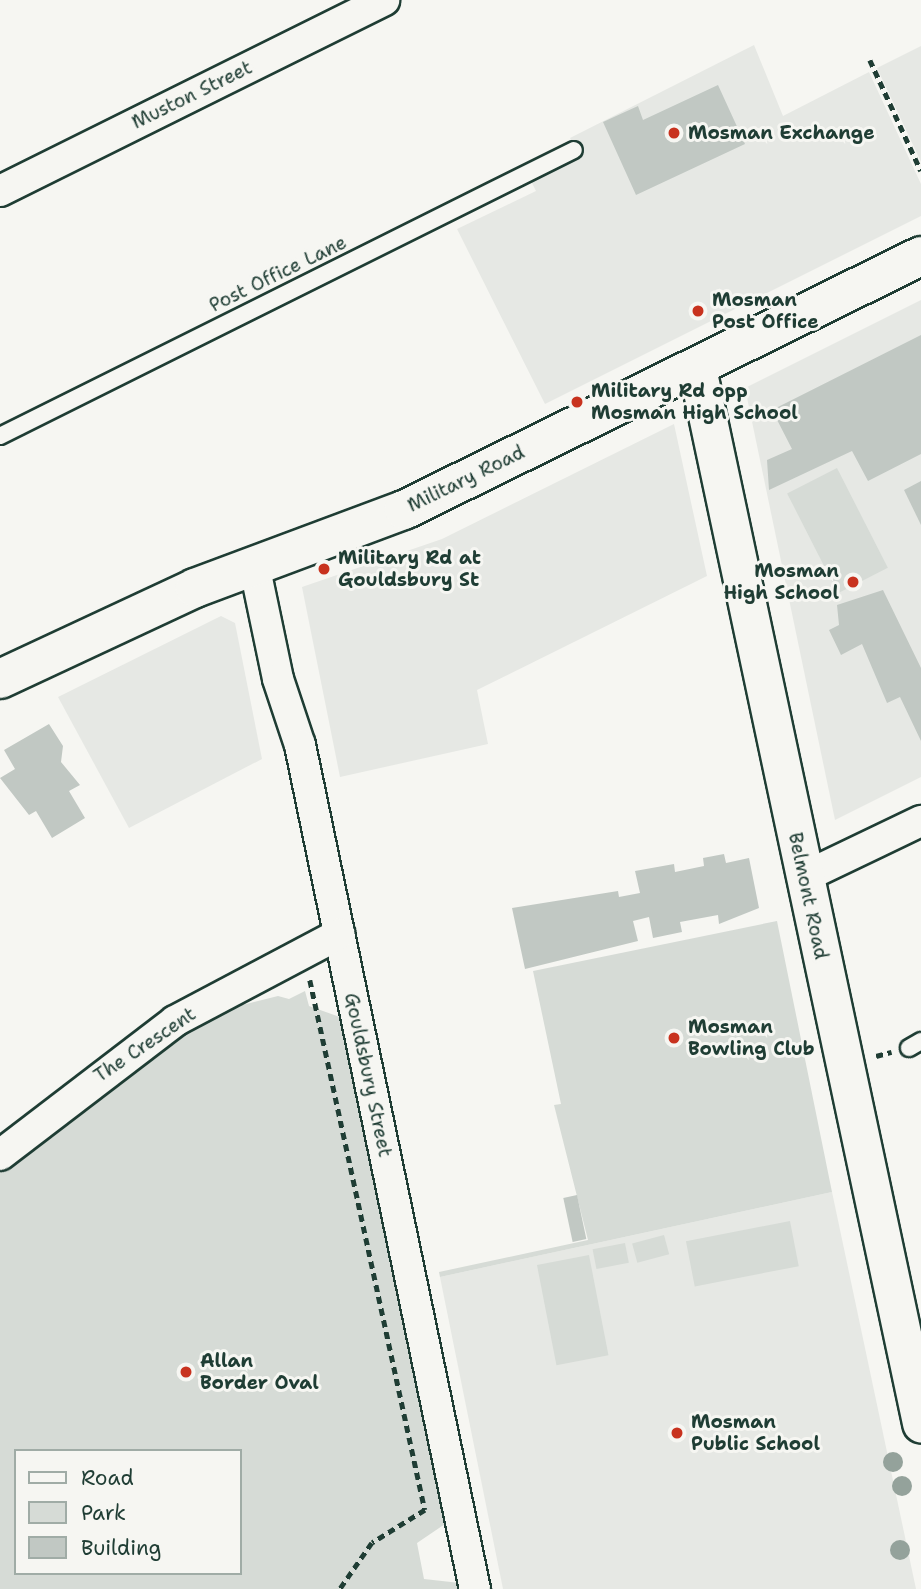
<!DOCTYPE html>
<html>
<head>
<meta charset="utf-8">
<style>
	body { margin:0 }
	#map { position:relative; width:921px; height:1589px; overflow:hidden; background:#f6f6f2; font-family:"Shantell Sans",sans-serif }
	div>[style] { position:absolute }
	.built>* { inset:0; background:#e6e8e4 }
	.green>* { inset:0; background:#d6dbd6; transform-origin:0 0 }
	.building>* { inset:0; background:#c1c8c3; transform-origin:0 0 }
	.path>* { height:4.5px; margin-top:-2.25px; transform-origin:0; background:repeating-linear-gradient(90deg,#1f3d34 0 7px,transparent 0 12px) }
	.roads { filter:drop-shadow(2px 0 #1f3d34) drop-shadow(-2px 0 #1f3d34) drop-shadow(0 2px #1f3d34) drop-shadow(0 -2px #1f3d34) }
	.service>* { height:16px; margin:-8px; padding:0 8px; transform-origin:8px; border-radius:8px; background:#f6f6f2 }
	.minor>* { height:30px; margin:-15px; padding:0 15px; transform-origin:15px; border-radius:15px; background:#f6f6f2 }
	.tertiary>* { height:37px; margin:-18.5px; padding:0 18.5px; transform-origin:18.5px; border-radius:18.5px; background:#f6f6f2 }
	.secondary>* { height:38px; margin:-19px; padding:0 19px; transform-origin:19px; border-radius:19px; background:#f6f6f2 }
	.trees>* { width:20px; height:20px; margin:-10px; border-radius:50%; background:#94a29b }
	.dots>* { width:19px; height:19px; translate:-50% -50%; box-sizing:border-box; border:4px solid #f6f6f2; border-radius:50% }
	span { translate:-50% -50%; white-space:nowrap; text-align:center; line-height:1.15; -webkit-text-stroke:6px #f6f6f2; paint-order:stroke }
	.street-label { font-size:19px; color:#1f3d34 }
	.poi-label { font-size:19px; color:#1f3d34; font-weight:700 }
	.left { translate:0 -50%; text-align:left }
	.right { translate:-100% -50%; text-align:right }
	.legend { position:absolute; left:14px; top:1449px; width:228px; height:126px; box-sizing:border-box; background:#f6f6f2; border:2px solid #a0aca6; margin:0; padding:9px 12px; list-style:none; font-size:21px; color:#1f3d34 }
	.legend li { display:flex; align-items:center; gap:14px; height:35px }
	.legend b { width:35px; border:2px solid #a0aca6 }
</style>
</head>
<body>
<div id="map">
	<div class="built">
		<i style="clip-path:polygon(754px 45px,783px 116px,869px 72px,921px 184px,921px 216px,545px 404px,457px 229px,536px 191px,531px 181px,579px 156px,570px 138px)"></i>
		<i style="clip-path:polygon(921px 46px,921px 162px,877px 68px)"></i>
		<i style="clip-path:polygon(921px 300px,921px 777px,835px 820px,745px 388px)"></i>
		<i style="clip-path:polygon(674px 424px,707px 576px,477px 690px,488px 744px,340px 777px,302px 587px,442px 539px)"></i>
		<i style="clip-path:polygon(221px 616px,235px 623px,262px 759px,129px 828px,58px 697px)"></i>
		<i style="clip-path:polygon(832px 1192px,916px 1589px,503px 1589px,440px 1277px)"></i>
	</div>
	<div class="green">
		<i style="left:837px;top:468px;width:112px;height:56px;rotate:63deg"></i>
		<i style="clip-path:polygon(777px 921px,832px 1192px,440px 1277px,439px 1272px,588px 1240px,554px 1105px,561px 1104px,533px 971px)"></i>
		<i style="clip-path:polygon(evenodd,305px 991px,309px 1006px,351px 1021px,445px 1524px,417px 1543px,424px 1579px,460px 1583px,461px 1589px,0 1589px,0 1151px,174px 1022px,278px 996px,289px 999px,305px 991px,16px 1451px,240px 1451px,240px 1573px,16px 1573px,16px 1451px)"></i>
		<i style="left:790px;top:1221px;width:46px;height:106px;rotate:79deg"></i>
		<i style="left:664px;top:1235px;width:20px;height:33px;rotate:75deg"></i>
		<i style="left:625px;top:1243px;width:20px;height:33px;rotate:79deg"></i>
		<i style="left:589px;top:1255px;width:102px;height:53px;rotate:79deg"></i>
	</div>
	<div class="building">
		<i style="clip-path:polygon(718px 85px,745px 144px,636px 195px,603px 122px,638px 106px,643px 120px)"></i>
		<i style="clip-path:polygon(921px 335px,921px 454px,868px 481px,852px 451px,769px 490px,767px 460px,792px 449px,772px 410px)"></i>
		<i style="clip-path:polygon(921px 481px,921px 525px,904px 490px)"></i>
		<i style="clip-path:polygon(883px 590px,921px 668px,921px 741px,900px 697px,887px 703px,862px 644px,841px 655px,829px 630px,839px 625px,837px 605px)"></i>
		<i style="clip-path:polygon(49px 724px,63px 746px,61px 762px,80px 785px,69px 791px,85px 818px,52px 838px,36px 811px,29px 815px,0 778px,15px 769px,4px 750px)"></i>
		<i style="clip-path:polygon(724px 854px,726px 863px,749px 858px,759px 908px,719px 924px,718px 915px,680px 922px,682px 932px,653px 938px,649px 917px,633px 921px,638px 941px,525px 969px,512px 908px,618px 891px,619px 897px,640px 893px,635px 871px,674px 864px,675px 872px,704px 866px,703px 858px)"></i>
		<i style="left:577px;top:1195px;width:45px;height:14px;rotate:78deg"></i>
	</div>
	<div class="path">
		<i style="left:870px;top:60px;width:122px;rotate:65.3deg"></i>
		<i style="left:310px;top:980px;width:542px;rotate:77.76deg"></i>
		<i style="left:425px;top:1510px;width:62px;rotate:148.1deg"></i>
		<i style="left:372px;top:1543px;width:56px;rotate:124.8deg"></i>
		<i style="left:876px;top:1056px;width:16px;rotate:-15deg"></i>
	</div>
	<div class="roads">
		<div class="service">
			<i style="left:0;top:436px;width:641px;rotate:-26.49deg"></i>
			<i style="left:909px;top:1048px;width:14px;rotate:-30deg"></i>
		</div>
		<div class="minor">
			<i style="left:0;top:191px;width:429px;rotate:-26.4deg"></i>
			<i style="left:254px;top:564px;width:117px;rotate:78.2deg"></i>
			<i style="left:278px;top:679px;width:70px;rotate:71.6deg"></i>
			<i style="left:300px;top:745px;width:862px;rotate:78.29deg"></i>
			<i style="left:804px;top:877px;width:130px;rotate:-25.6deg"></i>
			<i style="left:0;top:1155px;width:220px;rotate:-37.4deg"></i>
			<i style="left:175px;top:1021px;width:186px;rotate:-27.9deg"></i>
		</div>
		<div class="tertiary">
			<i style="left:697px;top:368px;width:1079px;rotate:78.01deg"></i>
		</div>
		<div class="secondary">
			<i style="left:0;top:679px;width:215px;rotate:-25deg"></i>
			<i style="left:195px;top:588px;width:223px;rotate:-20.5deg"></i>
			<i style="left:404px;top:510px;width:576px;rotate:-26.16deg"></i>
		</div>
	</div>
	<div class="trees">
		<i style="left:893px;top:1462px"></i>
		<i style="left:902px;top:1486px"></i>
		<i style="left:900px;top:1550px"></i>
	</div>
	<div class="dots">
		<i style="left:674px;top:133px;background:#c8321e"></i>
		<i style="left:698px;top:311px;background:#c8321e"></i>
		<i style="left:577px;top:402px;background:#c8321e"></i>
		<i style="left:324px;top:569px;background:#c8321e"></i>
		<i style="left:853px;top:582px;background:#c8321e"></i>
		<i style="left:674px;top:1038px;background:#c8321e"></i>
		<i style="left:186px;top:1372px;background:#c8321e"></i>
		<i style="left:677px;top:1433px;background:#c8321e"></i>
	</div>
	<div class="street-label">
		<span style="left:192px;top:95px;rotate:-26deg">Muston Street</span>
		<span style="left:278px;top:274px;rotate:-26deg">Post Office Lane</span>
		<span style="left:466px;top:479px;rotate:-26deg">Military Road</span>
		<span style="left:808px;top:896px;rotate:78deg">Belmont Road</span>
		<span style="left:145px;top:1045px;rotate:-34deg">The Crescent</span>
		<span style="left:368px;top:1075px;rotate:78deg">Gouldsbury Street</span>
	</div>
	<div class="poi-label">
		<span class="left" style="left:688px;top:133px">Mosman Exchange</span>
		<span class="left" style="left:712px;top:311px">Mosman<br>Post Office</span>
		<span class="left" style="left:591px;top:402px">Military Rd opp<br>Mosman High School</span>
		<span class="left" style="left:338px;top:569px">Military Rd at<br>Gouldsbury St</span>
		<span class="right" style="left:839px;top:582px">Mosman<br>High School</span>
		<span class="left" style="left:688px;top:1038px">Mosman<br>Bowling Club</span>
		<span class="left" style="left:200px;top:1372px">Allan<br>Border Oval</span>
		<span class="left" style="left:691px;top:1433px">Mosman<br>Public School</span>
	</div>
	<ul class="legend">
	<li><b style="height:9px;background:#f6f6f2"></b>Road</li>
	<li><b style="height:19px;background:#d6dbd6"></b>Park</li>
	<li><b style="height:19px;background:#c1c8c3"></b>Building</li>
	</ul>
</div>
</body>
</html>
